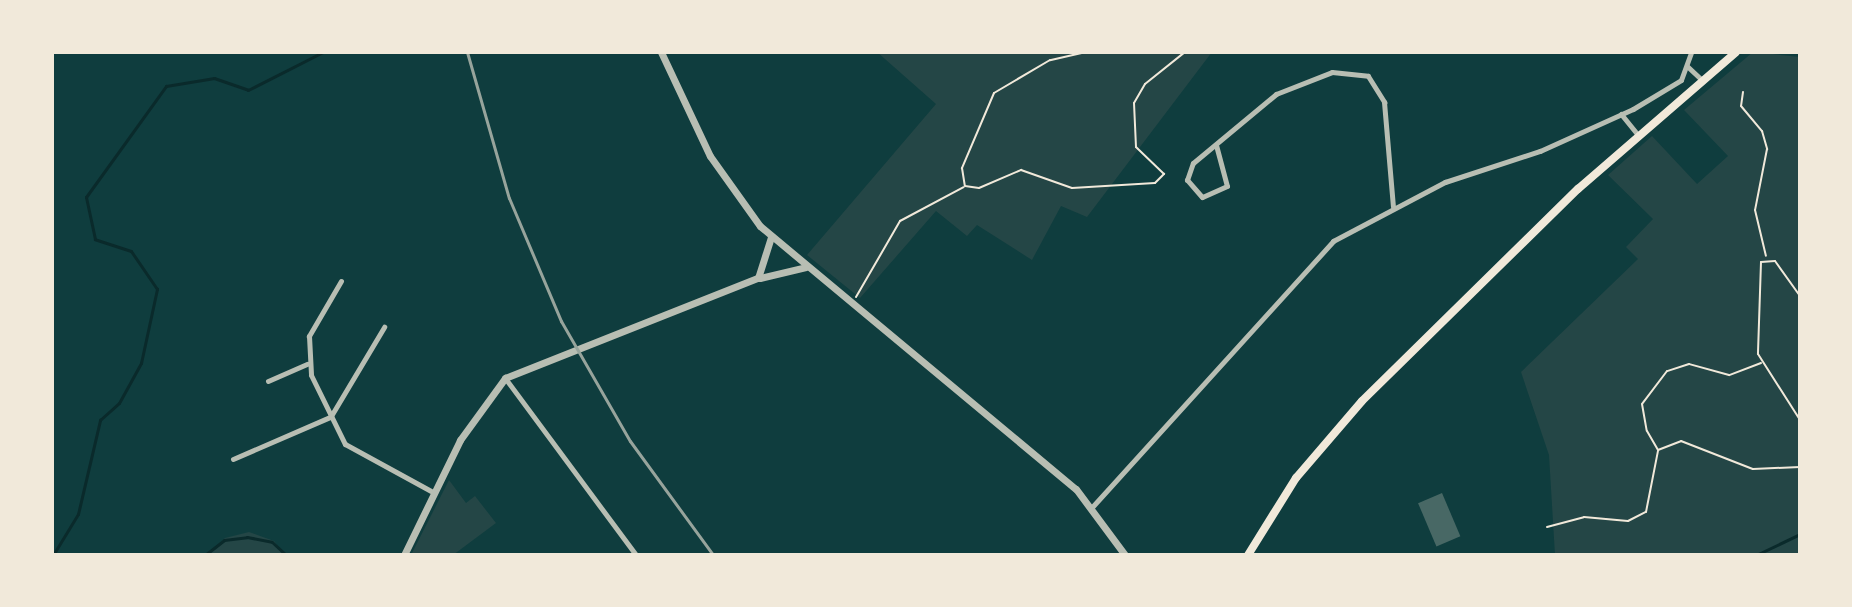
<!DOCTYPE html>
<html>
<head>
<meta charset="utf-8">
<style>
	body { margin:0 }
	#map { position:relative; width:1852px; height:607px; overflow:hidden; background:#0f3d3e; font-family:"DejaVu Sans",sans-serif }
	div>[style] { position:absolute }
	.green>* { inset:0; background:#244646 }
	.stream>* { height:3px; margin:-1.5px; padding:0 1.5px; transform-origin:1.5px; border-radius:1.5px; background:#0a2a2b }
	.building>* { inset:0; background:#486865; transform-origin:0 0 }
	.path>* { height:2px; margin:-1px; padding:0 1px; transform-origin:1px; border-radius:1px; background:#f1e9da }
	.minor>* { height:5px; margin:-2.5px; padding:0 2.5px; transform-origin:2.5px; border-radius:2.5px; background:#b8beb3 }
	.tertiary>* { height:7px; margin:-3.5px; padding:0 3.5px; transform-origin:3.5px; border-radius:3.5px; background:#b8beb3 }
	.secondary>* { height:8px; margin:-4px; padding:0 4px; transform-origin:4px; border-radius:4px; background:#f1e9da }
	.rail>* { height:3px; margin:-1.5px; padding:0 1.5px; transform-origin:1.5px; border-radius:1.5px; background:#97a49c }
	span { translate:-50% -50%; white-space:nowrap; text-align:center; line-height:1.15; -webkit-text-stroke:8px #f1e9da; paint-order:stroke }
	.frame { position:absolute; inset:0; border:54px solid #f1e9da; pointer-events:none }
</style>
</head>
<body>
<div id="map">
	<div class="green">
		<i style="clip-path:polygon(877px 52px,1212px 52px,1087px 217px,1061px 206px,1032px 260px,977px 225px,967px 236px,936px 211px,860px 298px,807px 255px,936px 104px)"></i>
		<i style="clip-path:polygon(1753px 52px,1800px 57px,1800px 555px,1555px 555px,1549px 455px,1521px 372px,1638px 259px,1626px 247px,1653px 219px,1608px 175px,1652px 136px,1697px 184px,1728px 156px,1684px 110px)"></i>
		<i style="clip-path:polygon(449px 480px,466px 503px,475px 496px,496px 523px,453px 555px,411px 555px)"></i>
		<i style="clip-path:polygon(249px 532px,274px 541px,285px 555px,208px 555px,225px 538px)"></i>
	</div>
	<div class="stream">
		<i style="left:53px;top:555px;width:48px;rotate:-58.6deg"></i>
		<i style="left:78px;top:514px;width:97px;rotate:-76.8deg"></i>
		<i style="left:100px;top:420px;width:25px;rotate:-42deg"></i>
		<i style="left:119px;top:403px;width:46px;rotate:-61.2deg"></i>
		<i style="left:141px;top:363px;width:76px;rotate:-77.8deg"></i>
		<i style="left:157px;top:289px;width:46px;rotate:-124.4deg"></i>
		<i style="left:131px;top:251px;width:38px;rotate:-162deg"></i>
		<i style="left:95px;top:239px;width:43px;rotate:-102.1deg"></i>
		<i style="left:86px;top:197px;width:137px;rotate:-54.2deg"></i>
		<i style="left:166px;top:86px;width:49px;rotate:-9.5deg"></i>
		<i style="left:214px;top:78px;width:36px;rotate:19deg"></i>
		<i style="left:248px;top:90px;width:84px;rotate:-26.9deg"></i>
		<i style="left:205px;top:555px;width:24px;rotate:-38deg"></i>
		<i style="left:224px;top:540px;width:23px;rotate:-7deg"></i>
		<i style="left:247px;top:537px;width:25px;rotate:11deg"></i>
		<i style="left:272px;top:542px;width:19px;rotate:43deg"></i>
		<i style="left:1756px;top:555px;width:49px;rotate:-25.5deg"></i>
	</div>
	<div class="building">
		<i style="left:1442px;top:493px;width:47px;height:26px;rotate:67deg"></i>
	</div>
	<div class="path">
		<i style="left:1086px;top:52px;width:37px;rotate:167deg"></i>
		<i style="left:1050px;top:60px;width:65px;rotate:149.5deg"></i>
		<i style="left:994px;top:93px;width:82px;rotate:113.1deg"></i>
		<i style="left:962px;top:168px;width:18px;rotate:81deg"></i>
		<i style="left:965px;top:186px;width:14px;rotate:8deg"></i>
		<i style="left:979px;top:188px;width:46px;rotate:-23.2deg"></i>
		<i style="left:1021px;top:170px;width:54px;rotate:19.4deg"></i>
		<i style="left:1072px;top:188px;width:83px;rotate:-3.4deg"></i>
		<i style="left:1155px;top:183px;width:13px;rotate:-45deg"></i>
		<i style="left:1164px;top:174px;width:39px;rotate:-136deg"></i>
		<i style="left:1136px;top:147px;width:44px;rotate:-92.6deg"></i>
		<i style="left:1134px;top:103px;width:22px;rotate:-60deg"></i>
		<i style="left:1145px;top:84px;width:51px;rotate:-38.7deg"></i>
		<i style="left:1743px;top:92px;width:14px;rotate:98deg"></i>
		<i style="left:1741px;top:106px;width:33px;rotate:50deg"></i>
		<i style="left:1762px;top:131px;width:19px;rotate:74deg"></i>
		<i style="left:1767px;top:149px;width:62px;rotate:101.1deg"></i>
		<i style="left:1755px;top:210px;width:47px;rotate:76.6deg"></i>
		<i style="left:1800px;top:296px;width:43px;rotate:-125.5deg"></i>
		<i style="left:1775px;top:261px;width:14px;rotate:176deg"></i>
		<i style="left:1761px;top:262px;width:92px;rotate:91.9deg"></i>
		<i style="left:1758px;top:354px;width:78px;rotate:57.5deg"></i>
		<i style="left:856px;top:297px;width:88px;rotate:-59.9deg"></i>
		<i style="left:900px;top:221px;width:72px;rotate:-28deg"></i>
		<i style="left:1761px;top:363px;width:34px;rotate:159deg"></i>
		<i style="left:1729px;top:375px;width:41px;rotate:-164.6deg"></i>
		<i style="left:1689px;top:364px;width:23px;rotate:162deg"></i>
		<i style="left:1667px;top:371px;width:41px;rotate:127.1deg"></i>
		<i style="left:1642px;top:404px;width:27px;rotate:80deg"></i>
		<i style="left:1647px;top:431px;width:22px;rotate:60deg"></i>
		<i style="left:1658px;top:450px;width:25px;rotate:-21deg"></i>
		<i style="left:1681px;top:441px;width:77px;rotate:21.3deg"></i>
		<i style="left:1753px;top:469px;width:47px;rotate:-2.4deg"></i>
		<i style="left:1547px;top:527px;width:38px;rotate:-15deg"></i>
		<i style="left:1584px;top:517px;width:44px;rotate:5.2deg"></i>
		<i style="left:1628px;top:521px;width:20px;rotate:-27deg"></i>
		<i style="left:1646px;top:512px;width:62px;rotate:-78.9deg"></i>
	</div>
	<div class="minor">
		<i style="left:1688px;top:67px;width:19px;rotate:43deg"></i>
		<i style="left:1621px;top:114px;width:27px;rotate:51deg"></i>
		<i style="left:1216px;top:145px;width:42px;rotate:75deg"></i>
		<i style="left:1227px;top:186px;width:27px;rotate:156deg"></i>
		<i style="left:1202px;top:197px;width:23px;rotate:-131deg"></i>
		<i style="left:1187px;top:180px;width:18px;rotate:-71deg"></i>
		<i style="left:1193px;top:163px;width:108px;rotate:-39.7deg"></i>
		<i style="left:1276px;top:94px;width:60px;rotate:-21.4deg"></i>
		<i style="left:1332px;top:72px;width:36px;rotate:6deg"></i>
		<i style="left:1368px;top:76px;width:31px;rotate:58deg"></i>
		<i style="left:1384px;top:102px;width:105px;rotate:85.1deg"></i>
		<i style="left:341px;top:281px;width:64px;rotate:120.2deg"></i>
		<i style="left:309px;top:336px;width:39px;rotate:87deg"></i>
		<i style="left:311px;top:375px;width:77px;rotate:63.8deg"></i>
		<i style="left:345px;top:444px;width:98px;rotate:28.7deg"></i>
		<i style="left:505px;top:378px;width:220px;rotate:53.5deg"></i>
		<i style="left:268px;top:381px;width:43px;rotate:-23.6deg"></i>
		<i style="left:331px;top:416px;width:104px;rotate:-59.2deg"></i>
		<i style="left:233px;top:459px;width:106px;rotate:-23.4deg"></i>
		<i style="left:1093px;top:506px;width:358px;rotate:-47.8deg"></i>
		<i style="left:1333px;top:241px;width:127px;rotate:-27.8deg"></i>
		<i style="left:1445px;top:182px;width:100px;rotate:-18.1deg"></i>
		<i style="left:1540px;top:151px;width:102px;rotate:-24.3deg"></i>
		<i style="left:1633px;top:109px;width:56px;rotate:-31.1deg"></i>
		<i style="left:1681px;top:80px;width:30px;rotate:-70deg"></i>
	</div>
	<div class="tertiary">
		<i style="left:661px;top:52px;width:115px;rotate:64.8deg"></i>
		<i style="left:710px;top:156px;width:86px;rotate:54.5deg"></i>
		<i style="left:760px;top:226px;width:411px;rotate:39.8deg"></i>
		<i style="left:1076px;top:489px;width:82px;rotate:53.4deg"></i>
		<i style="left:760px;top:278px;width:47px;rotate:-13.4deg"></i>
		<i style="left:404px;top:555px;width:128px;rotate:-64deg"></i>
		<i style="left:460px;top:440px;width:77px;rotate:-54deg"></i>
		<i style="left:505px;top:378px;width:272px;rotate:-21.6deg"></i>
		<i style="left:758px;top:278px;width:43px;rotate:-72.4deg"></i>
	</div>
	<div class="secondary">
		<i style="left:1248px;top:555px;width:91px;rotate:-58.1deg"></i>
		<i style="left:1296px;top:478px;width:101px;rotate:-49.4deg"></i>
		<i style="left:1362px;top:401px;width:303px;rotate:-44.5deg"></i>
		<i style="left:1578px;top:189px;width:209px;rotate:-40.9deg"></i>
	</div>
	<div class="rail">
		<i style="left:467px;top:52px;width:152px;rotate:74deg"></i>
		<i style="left:509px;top:198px;width:134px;rotate:67.1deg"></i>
		<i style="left:561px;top:321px;width:138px;rotate:60.1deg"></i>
		<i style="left:630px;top:441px;width:141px;rotate:53.9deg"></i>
	</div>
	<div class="frame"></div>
</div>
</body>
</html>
